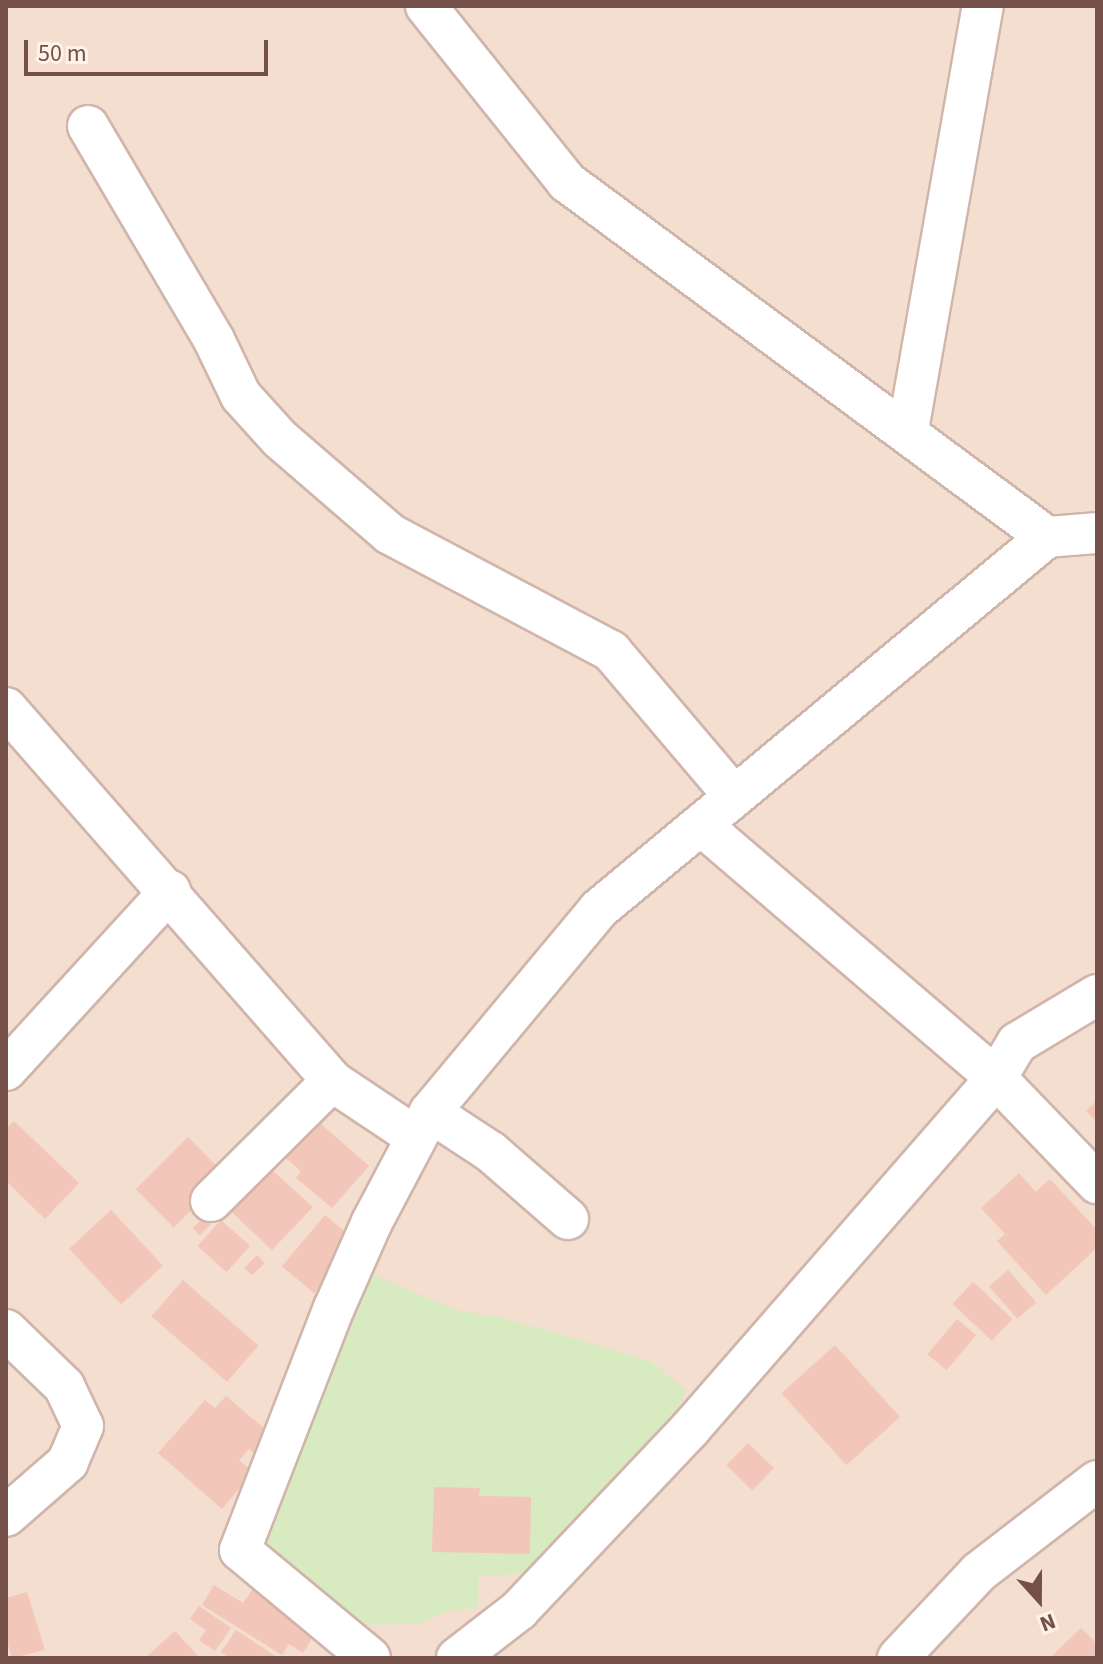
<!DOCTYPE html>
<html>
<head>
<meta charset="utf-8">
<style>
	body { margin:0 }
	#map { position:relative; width:1103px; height:1664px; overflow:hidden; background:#fcede1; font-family:"Source Sans 3",sans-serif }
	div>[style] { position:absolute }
	.residential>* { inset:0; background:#f4ded0; transform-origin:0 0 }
	.green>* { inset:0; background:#d8eac0 }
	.building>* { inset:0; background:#f2c6b9; transform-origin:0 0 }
	.roads { filter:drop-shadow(2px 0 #d0b5ab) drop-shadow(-2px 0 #d0b5ab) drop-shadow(0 2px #d0b5ab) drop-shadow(0 -2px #d0b5ab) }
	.minor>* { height:40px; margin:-20px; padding:0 20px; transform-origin:20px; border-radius:20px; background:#fff }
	span { translate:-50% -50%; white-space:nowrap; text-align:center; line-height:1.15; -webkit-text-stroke:7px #fff2e8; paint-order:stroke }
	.frame { position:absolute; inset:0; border:8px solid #745048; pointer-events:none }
	.north { position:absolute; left:999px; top:1560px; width:80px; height:80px; -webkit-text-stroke:6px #fff2e8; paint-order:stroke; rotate:159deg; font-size:22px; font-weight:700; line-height:32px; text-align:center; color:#745048 }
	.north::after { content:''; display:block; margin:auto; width:28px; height:36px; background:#745048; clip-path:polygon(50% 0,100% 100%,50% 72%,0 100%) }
	.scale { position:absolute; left:24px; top:40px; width:244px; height:36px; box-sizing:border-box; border:4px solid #745048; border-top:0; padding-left:10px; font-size:24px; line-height:28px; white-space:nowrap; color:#745048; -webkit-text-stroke:6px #fff2e8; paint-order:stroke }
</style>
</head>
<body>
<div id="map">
	<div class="residential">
		<i style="left:6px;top:6px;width:1091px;height:1652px"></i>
	</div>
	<div class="green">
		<i style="clip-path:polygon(371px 1274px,456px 1310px,500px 1317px,651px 1361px,686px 1391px,679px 1406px,549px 1558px,530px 1573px,479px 1576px,478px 1608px,449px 1611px,418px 1624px,341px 1625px,265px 1560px,254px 1530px,342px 1311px)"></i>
	</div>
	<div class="building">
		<i style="clip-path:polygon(1097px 1100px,1097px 1122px,1086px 1111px)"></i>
		<i style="clip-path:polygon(313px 1117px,369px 1166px,332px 1208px,296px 1178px,301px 1171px,281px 1154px)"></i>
		<i style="clip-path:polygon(14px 1121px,79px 1183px,45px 1219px,6px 1181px,6px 1129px)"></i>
		<i style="left:188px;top:1137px;width:54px;height:74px;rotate:45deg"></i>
		<i style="clip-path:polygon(272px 1170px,313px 1207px,272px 1250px,222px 1203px,245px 1179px,255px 1188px)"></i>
		<i style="clip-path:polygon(1019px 1173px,1036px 1192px,1050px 1179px,1097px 1230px,1097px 1248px,1046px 1295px,997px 1241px,1005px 1234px,981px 1208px)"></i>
		<i style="left:111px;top:1210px;width:76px;height:57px;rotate:47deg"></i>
		<i style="left:325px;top:1215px;width:42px;height:67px;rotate:40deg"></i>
		<i style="left:204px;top:1217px;width:10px;height:16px;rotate:45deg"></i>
		<i style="left:221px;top:1220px;width:39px;height:35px;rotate:42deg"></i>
		<i style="left:257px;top:1255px;width:11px;height:18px;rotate:45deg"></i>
		<i style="left:1008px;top:1270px;width:43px;height:25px;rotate:49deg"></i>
		<i style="left:183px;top:1280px;width:100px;height:48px;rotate:41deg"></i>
		<i style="left:973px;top:1282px;width:54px;height:30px;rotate:43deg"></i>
		<i style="left:957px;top:1319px;width:25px;height:46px;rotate:40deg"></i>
		<i style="left:835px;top:1345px;width:97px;height:72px;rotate:48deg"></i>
		<i style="clip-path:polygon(226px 1396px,280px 1442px,263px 1461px,249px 1449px,239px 1460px,253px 1472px,222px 1509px,158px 1453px,205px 1400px,215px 1408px)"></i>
		<i style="left:748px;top:1443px;width:36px;height:31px;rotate:44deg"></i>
		<i style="clip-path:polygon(434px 1487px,480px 1488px,479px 1496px,531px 1497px,530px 1554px,432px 1552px)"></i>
		<i style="clip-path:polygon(214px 1585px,243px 1603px,253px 1589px,318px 1629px,303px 1653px,289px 1644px,282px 1655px,202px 1605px)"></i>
		<i style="clip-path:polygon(27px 1592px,45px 1650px,12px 1658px,6px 1638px,6px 1598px)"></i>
		<i style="clip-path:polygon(199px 1606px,231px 1628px,215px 1651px,199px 1640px,206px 1630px,190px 1619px)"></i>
		<i style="clip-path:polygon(1081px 1628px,1097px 1644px,1097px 1658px,1050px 1658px)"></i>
		<i style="clip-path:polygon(236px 1630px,278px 1658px,229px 1658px,221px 1652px)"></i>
		<i style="clip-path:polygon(175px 1631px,200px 1658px,145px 1658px)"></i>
	</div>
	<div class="roads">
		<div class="minor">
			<i style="left:426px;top:6px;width:226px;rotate:51.3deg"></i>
			<i style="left:567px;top:182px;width:597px;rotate:36.49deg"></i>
			<i style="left:88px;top:126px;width:248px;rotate:59.5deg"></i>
			<i style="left:214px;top:340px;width:62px;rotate:64.3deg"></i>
			<i style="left:241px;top:396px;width:58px;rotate:47.8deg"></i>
			<i style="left:280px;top:439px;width:145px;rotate:40.8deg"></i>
			<i style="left:390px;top:534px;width:250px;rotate:27.9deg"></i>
			<i style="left:611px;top:651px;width:190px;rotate:49.7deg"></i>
			<i style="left:908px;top:430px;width:431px;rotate:-80deg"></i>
			<i style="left:6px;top:708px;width:495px;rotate:48.8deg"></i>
			<i style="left:332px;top:1081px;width:101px;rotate:33.7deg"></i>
			<i style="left:701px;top:825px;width:389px;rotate:40.6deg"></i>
			<i style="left:996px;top:1078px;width:146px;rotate:46.1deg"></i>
			<i style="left:6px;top:1070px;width:243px;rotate:-47.5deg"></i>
			<i style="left:430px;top:1112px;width:73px;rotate:33.3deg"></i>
			<i style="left:491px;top:1152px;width:102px;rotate:41deg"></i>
			<i style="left:211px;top:1201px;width:170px;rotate:-44.8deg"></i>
			<i style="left:6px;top:1330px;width:81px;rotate:44deg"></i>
			<i style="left:64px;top:1386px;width:44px;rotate:64.6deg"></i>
			<i style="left:83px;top:1426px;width:39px;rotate:113deg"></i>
			<i style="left:68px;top:1462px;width:82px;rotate:138.9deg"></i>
			<i style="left:370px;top:1658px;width:169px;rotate:-140.3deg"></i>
			<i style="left:240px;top:1550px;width:260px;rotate:-68.8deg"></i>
			<i style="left:334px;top:1308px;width:94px;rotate:-66.2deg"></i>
			<i style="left:372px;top:1222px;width:124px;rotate:-62.2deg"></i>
			<i style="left:430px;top:1112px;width:264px;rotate:-50.2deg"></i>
			<i style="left:599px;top:909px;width:582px;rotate:-39.7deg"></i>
			<i style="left:1047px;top:537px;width:50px;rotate:-4.6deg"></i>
			<i style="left:457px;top:1658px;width:78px;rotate:-37.7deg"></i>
			<i style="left:519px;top:1610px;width:249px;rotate:-46.6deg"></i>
			<i style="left:690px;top:1429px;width:466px;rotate:-48.9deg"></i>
			<i style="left:996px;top:1078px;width:41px;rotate:-59deg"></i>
			<i style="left:1017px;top:1043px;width:93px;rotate:-31deg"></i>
			<i style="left:898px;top:1658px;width:118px;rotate:-46.7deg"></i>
			<i style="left:979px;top:1572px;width:149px;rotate:-37.6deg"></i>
		</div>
	</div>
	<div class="frame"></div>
	<div class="north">N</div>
	<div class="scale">50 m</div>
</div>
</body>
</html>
